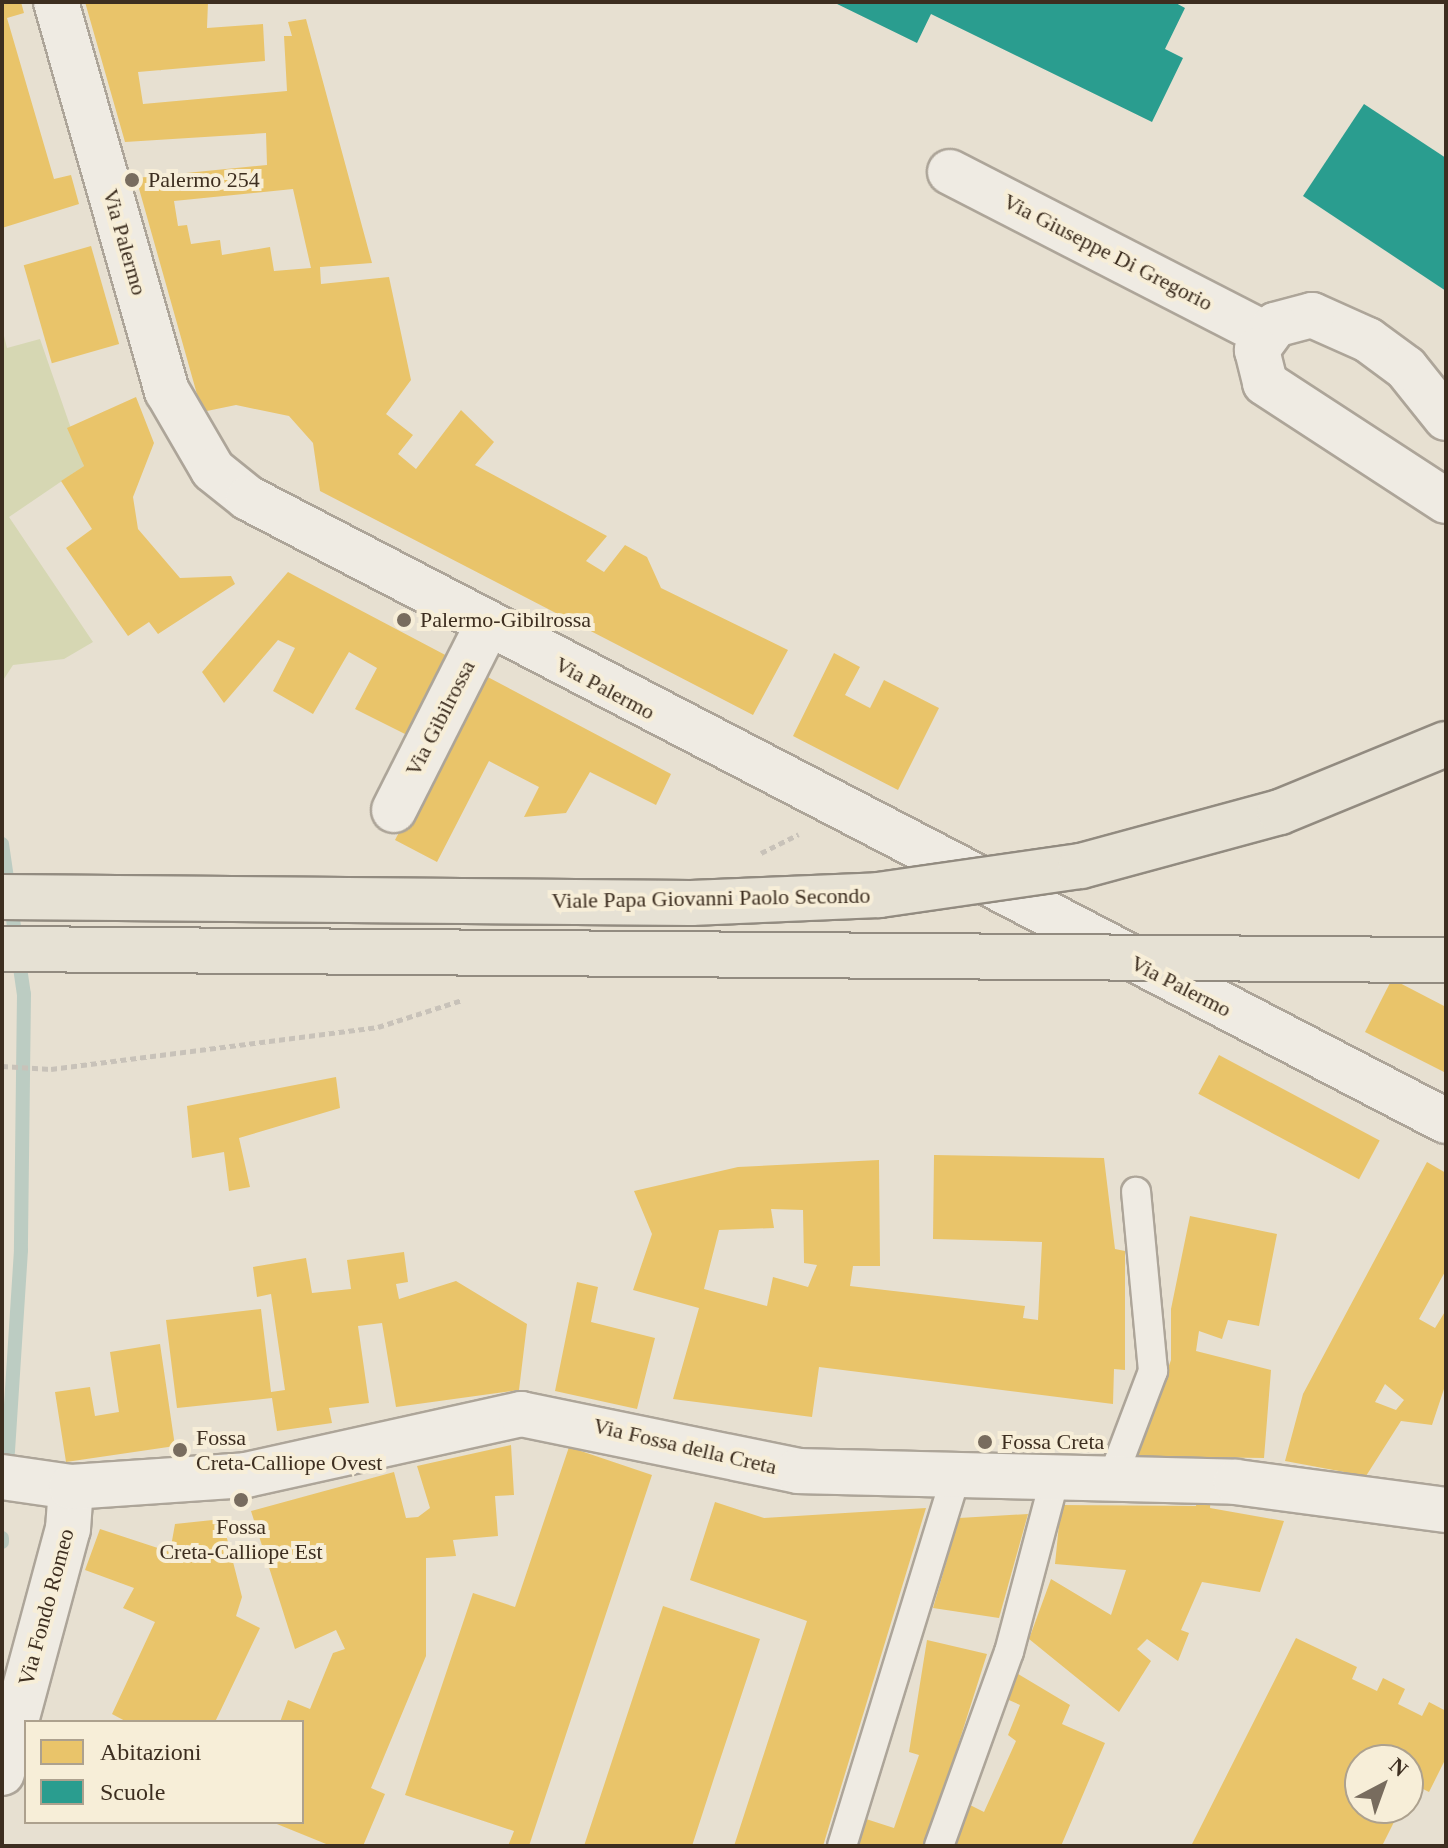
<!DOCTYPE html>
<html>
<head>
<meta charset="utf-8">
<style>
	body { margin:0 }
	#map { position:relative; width:1448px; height:1848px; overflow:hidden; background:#e7e0d1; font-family:Georgia,serif }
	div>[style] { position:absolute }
	.green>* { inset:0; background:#d6d7b3 }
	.homes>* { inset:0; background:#e9c46a; transform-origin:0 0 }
	.schools>* { inset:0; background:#2a9d8f }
	.stream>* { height:14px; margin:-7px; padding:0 7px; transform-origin:7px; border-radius:7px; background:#bcccc2 }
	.path>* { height:5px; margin-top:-2.5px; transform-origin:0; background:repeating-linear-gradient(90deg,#c8c2b9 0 6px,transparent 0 10px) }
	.roads { filter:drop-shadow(2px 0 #ada599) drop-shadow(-2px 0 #ada599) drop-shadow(0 2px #ada599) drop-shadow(0 -2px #ada599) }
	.lane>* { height:28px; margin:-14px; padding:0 14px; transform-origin:14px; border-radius:14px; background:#efebe3 }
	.street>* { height:44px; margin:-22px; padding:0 22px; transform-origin:22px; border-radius:22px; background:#efebe3 }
	.secondary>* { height:44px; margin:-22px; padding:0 22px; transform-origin:22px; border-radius:22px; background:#efebe3 }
	.bridges { filter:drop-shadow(2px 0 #928b80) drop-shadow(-2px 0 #928b80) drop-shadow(0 2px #928b80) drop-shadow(0 -2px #928b80) }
	.primary-bridge>* { height:44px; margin:-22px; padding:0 22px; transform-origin:22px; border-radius:22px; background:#e6e1d4 }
	.dots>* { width:22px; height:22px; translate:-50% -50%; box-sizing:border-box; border:4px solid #f7eed8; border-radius:50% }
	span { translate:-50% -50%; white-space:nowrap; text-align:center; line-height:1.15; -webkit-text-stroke:8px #f7eed8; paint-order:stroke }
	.poi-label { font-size:22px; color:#3d2e20 }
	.left { translate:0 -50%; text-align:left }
	.street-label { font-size:22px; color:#3d2e20 }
	.frame { position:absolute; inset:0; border:4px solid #3d2e20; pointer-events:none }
	.legend { position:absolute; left:24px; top:1720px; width:280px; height:104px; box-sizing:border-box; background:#f7eed8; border:2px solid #ada18e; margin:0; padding:10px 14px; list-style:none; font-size:24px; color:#3d2e20 }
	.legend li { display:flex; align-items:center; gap:16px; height:40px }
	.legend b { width:40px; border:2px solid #ada18e }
	.north { position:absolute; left:1344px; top:1744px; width:80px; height:80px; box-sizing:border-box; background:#f7eed8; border:2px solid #ada18e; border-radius:50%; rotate:41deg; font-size:22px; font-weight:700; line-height:32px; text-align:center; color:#3d2e20 }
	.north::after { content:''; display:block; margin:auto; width:28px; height:36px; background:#786c5e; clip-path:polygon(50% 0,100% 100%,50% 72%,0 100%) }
</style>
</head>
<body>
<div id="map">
	<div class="green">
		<i style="clip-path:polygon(2px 328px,7px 348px,40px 339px,84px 466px,9px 517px,93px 642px,64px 659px,13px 665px,2px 682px)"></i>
	</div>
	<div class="homes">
		<i style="clip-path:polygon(2px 2px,21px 2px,24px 13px,7px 18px,54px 179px,71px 175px,79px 204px,2px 228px)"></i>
		<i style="clip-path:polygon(evenodd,85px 2px,208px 2px,207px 28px,263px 24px,265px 61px,138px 72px,143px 104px,287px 91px,284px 36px,292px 36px,288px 22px,306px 19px,372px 263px,320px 267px,321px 284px,389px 277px,411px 380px,386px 414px,413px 435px,398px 454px,416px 469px,461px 410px,494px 442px,475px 465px,607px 536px,586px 561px,604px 572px,625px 545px,647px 557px,661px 588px,788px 650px,753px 715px,320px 491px,313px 443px,289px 416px,236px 405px,202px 412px,136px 178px,267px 165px,266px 133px,125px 142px,85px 2px,293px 189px,311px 268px,274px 271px,270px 247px,222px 255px,220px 240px,191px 244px,187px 225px,178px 226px,174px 201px,293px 189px)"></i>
		<i style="left:91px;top:246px;width:102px;height:70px;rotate:74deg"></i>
		<i style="clip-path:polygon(136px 397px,154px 443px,133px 497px,138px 529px,180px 578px,231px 576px,235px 584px,158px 634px,149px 622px,128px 636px,66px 548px,92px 529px,61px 481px,84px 466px,67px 428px)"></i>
		<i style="clip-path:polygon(288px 572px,451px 658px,411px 737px,355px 709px,377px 668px,349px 652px,313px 714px,273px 691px,295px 648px,278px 640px,224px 703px,202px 672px)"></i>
		<i style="clip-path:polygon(834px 653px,860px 667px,845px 695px,870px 708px,884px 680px,939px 708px,898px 790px,793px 736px)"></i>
		<i style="clip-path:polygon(482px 674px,671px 774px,656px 805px,590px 772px,566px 813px,524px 817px,539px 787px,489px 761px,437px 862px,395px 840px)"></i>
		<i style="clip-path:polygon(1392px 979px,1446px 1007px,1446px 1073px,1365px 1032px)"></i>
		<i style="left:1219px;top:1055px;width:182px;height:44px;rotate:28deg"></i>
		<i style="clip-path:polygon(336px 1077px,340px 1108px,239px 1138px,250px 1187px,229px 1191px,224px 1152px,192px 1158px,187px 1106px)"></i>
		<i style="clip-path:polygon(evenodd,934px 1155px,1104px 1158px,1115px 1249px,1125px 1251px,1125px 1370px,1114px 1369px,1113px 1404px,819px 1367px,812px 1417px,673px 1399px,699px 1308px,633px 1290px,652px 1234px,634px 1191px,738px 1167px,879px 1160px,880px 1266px,853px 1266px,850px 1286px,1025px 1306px,1023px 1318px,1038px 1320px,1042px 1242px,933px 1239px,934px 1155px,771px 1209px,803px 1210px,804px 1263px,817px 1265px,808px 1287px,773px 1277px,767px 1306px,704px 1289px,719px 1230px,774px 1228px,771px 1209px)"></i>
		<i style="clip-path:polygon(evenodd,1427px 1162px,1446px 1173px,1446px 1270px,1419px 1319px,1435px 1328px,1446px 1310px,1446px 1383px,1432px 1425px,1401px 1421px,1366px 1476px,1285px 1461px,1303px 1394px,1427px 1162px,1385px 1384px,1404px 1400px,1396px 1410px,1375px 1402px,1385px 1384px)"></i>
		<i style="clip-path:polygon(1190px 1216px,1277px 1234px,1259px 1326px,1228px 1320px,1222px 1339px,1199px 1331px,1196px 1351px,1271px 1370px,1264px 1458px,1137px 1456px,1171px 1360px,1171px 1309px)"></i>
		<i style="clip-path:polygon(404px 1252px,408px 1282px,396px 1284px,399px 1299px,456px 1281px,527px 1324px,519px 1390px,396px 1407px,382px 1323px,358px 1326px,369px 1403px,329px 1408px,332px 1423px,277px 1431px,272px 1398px,177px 1408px,166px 1320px,261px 1309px,271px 1392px,285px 1390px,271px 1294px,257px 1297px,253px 1267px,306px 1258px,312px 1293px,351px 1289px,347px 1260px)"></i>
		<i style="clip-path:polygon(577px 1282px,598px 1287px,591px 1322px,655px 1338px,637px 1409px,555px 1391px)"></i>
		<i style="clip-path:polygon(160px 1344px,175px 1446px,66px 1462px,55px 1392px,90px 1387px,95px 1416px,119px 1412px,110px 1352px)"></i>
		<i style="clip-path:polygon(511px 1445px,514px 1495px,495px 1496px,498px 1536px,453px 1540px,456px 1556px,426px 1558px,426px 1656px,371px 1788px,385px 1794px,363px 1846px,331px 1846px,272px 1822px,302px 1822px,302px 1722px,280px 1722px,288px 1700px,310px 1709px,333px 1653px,345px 1649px,336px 1630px,295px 1649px,251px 1511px,394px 1472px,406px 1518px,418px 1517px,430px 1508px,417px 1466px)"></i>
		<i style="clip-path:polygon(569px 1447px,652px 1475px,529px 1846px,508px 1846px,514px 1831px,405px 1795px,473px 1593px,515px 1607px)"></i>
		<i style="clip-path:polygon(1211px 1497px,1210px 1508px,1284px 1521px,1260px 1592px,1202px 1582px,1181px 1630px,1189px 1633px,1178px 1661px,1147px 1639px,1137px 1649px,1151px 1661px,1119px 1712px,1029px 1639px,1051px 1579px,1111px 1615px,1126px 1570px,1055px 1564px,1061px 1505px,1196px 1506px,1197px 1498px)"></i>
		<i style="clip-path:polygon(715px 1502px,764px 1518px,926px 1508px,823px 1846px,734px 1846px,807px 1621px,690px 1580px)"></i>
		<i style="clip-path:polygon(1028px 1514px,999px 1618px,933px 1608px,959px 1518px)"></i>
		<i style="clip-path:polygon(222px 1519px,242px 1597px,236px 1616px,260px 1628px,215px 1722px,127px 1722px,112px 1714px,155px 1622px,123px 1608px,134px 1588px,85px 1570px,100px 1529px,170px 1552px,175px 1524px)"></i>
		<i style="clip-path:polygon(663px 1606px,760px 1639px,714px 1778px,692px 1846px,584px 1846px)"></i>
		<i style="clip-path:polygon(1296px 1638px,1357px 1667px,1352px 1679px,1377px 1691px,1383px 1678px,1405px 1689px,1398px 1704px,1422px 1716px,1429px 1702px,1446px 1711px,1446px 1758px,1429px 1792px,1413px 1784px,1408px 1795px,1408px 1760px,1360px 1760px,1360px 1808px,1401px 1808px,1382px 1846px,1191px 1846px)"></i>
		<i style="clip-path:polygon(927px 1640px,987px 1654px,926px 1846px,856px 1846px,866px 1819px,894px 1828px,919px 1755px,909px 1752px)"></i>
		<i style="clip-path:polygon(1013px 1671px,1070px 1705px,1062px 1724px,1105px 1743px,1061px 1846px,950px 1846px,966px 1803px,984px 1812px,1016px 1741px,1008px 1735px,1020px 1705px,1002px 1697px)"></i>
	</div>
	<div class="schools">
		<i style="clip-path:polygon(833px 2px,1174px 2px,1185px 8px,1165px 49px,1183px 58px,1152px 122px,931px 14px,917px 43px)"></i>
		<i style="clip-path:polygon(1364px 104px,1446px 158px,1446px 291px,1303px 196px)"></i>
	</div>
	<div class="stream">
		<i style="left:2px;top:844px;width:152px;rotate:81.7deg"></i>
		<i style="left:24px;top:994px;width:256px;rotate:90.7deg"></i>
		<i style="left:21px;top:1250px;width:203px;rotate:93.7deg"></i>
		<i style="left:2px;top:1542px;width:4px;rotate:-90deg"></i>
	</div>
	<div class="path">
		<i style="left:761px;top:853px;width:42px;rotate:-26.6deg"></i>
		<i style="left:2px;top:1066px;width:49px;rotate:3.5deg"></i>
		<i style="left:51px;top:1069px;width:330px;rotate:-7.3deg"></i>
		<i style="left:378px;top:1027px;width:88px;rotate:-17.8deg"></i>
	</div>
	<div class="roads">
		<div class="lane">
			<i style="left:1112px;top:1479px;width:116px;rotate:-69.2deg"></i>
			<i style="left:1153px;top:1371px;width:180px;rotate:-95.4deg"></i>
			<i style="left:842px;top:1846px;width:388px;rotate:-72.9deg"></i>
			<i style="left:939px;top:1846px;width:206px;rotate:-70.2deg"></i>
			<i style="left:1009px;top:1652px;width:180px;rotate:-75.2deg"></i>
		</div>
		<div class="street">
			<i style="left:950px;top:172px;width:354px;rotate:27.2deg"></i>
			<i style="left:1446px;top:418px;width:64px;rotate:-128.7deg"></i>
			<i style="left:1406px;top:368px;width:47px;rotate:-143.6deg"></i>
			<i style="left:1368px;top:340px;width:61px;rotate:-155.9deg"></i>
			<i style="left:1312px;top:315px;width:38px;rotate:165deg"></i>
			<i style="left:1275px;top:325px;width:31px;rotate:126deg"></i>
			<i style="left:1257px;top:350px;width:34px;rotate:76deg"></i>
			<i style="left:1265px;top:383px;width:216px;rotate:33.1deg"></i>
			<i style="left:394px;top:810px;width:206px;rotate:-63.2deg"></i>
			<i style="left:2px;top:1773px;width:253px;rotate:-74.9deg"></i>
			<i style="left:68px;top:1529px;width:42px;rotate:-85.9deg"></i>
		</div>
		<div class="secondary">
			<i style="left:56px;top:2px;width:405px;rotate:74.1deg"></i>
			<i style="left:167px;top:391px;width:91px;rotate:59.8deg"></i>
			<i style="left:213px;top:470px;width:45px;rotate:38.7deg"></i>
			<i style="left:248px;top:498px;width:1350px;rotate:27.48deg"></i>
			<i style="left:2px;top:1477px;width:70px;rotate:8.2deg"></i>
			<i style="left:71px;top:1487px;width:175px;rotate:-3.9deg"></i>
			<i style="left:246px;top:1475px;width:282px;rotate:-12.5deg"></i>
			<i style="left:521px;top:1414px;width:283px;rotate:11.6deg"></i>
			<i style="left:798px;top:1471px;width:438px;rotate:1.4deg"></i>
			<i style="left:1236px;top:1482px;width:212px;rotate:7.6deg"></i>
		</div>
	</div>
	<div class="bridges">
		<div class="primary-bridge">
			<i style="left:2px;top:897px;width:689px;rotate:0.5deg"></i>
			<i style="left:691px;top:903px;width:188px;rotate:-2.4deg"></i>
			<i style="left:879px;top:895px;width:204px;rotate:-8.2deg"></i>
			<i style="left:1081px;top:866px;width:206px;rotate:-15.2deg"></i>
			<i style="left:1280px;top:812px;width:179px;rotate:-22.3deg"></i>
			<i style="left:2px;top:949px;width:1444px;rotate:0.44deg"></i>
		</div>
	</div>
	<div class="dots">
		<i style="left:132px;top:180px;background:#786c5e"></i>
		<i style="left:404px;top:620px;background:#786c5e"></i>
		<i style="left:985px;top:1442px;background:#786c5e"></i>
		<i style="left:180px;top:1450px;background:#786c5e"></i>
		<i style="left:241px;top:1500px;background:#786c5e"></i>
	</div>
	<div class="poi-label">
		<span class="left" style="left:148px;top:180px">Palermo 254</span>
		<span class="left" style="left:420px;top:620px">Palermo-Gibilrossa</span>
		<span class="left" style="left:196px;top:1450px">Fossa<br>Creta-Calliope Ovest</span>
		<span class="left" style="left:1001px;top:1442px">Fossa Creta</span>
		<span style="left:241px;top:1539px">Fossa<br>Creta-Calliope Est</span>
	</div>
	<div class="street-label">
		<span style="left:125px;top:242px;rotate:74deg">Via Palermo</span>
		<span style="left:1108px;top:252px;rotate:27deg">Via Giuseppe Di Gregorio</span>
		<span style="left:605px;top:688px;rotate:28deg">Via Palermo</span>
		<span style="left:440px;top:718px;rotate:-63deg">Via Gibilrossa</span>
		<span style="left:711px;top:898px;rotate:-1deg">Viale Papa Giovanni Paolo Secondo</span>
		<span style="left:1181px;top:986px;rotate:27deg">Via Palermo</span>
		<span style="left:685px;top:1446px;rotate:13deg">Via Fossa della Creta</span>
		<span style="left:46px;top:1607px;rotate:-75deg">Via Fondo Romeo</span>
	</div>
	<div class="frame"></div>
	<ul class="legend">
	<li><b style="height:22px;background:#e9c46a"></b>Abitazioni</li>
	<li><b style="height:22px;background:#2a9d8f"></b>Scuole</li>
	</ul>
	<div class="north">N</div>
</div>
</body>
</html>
